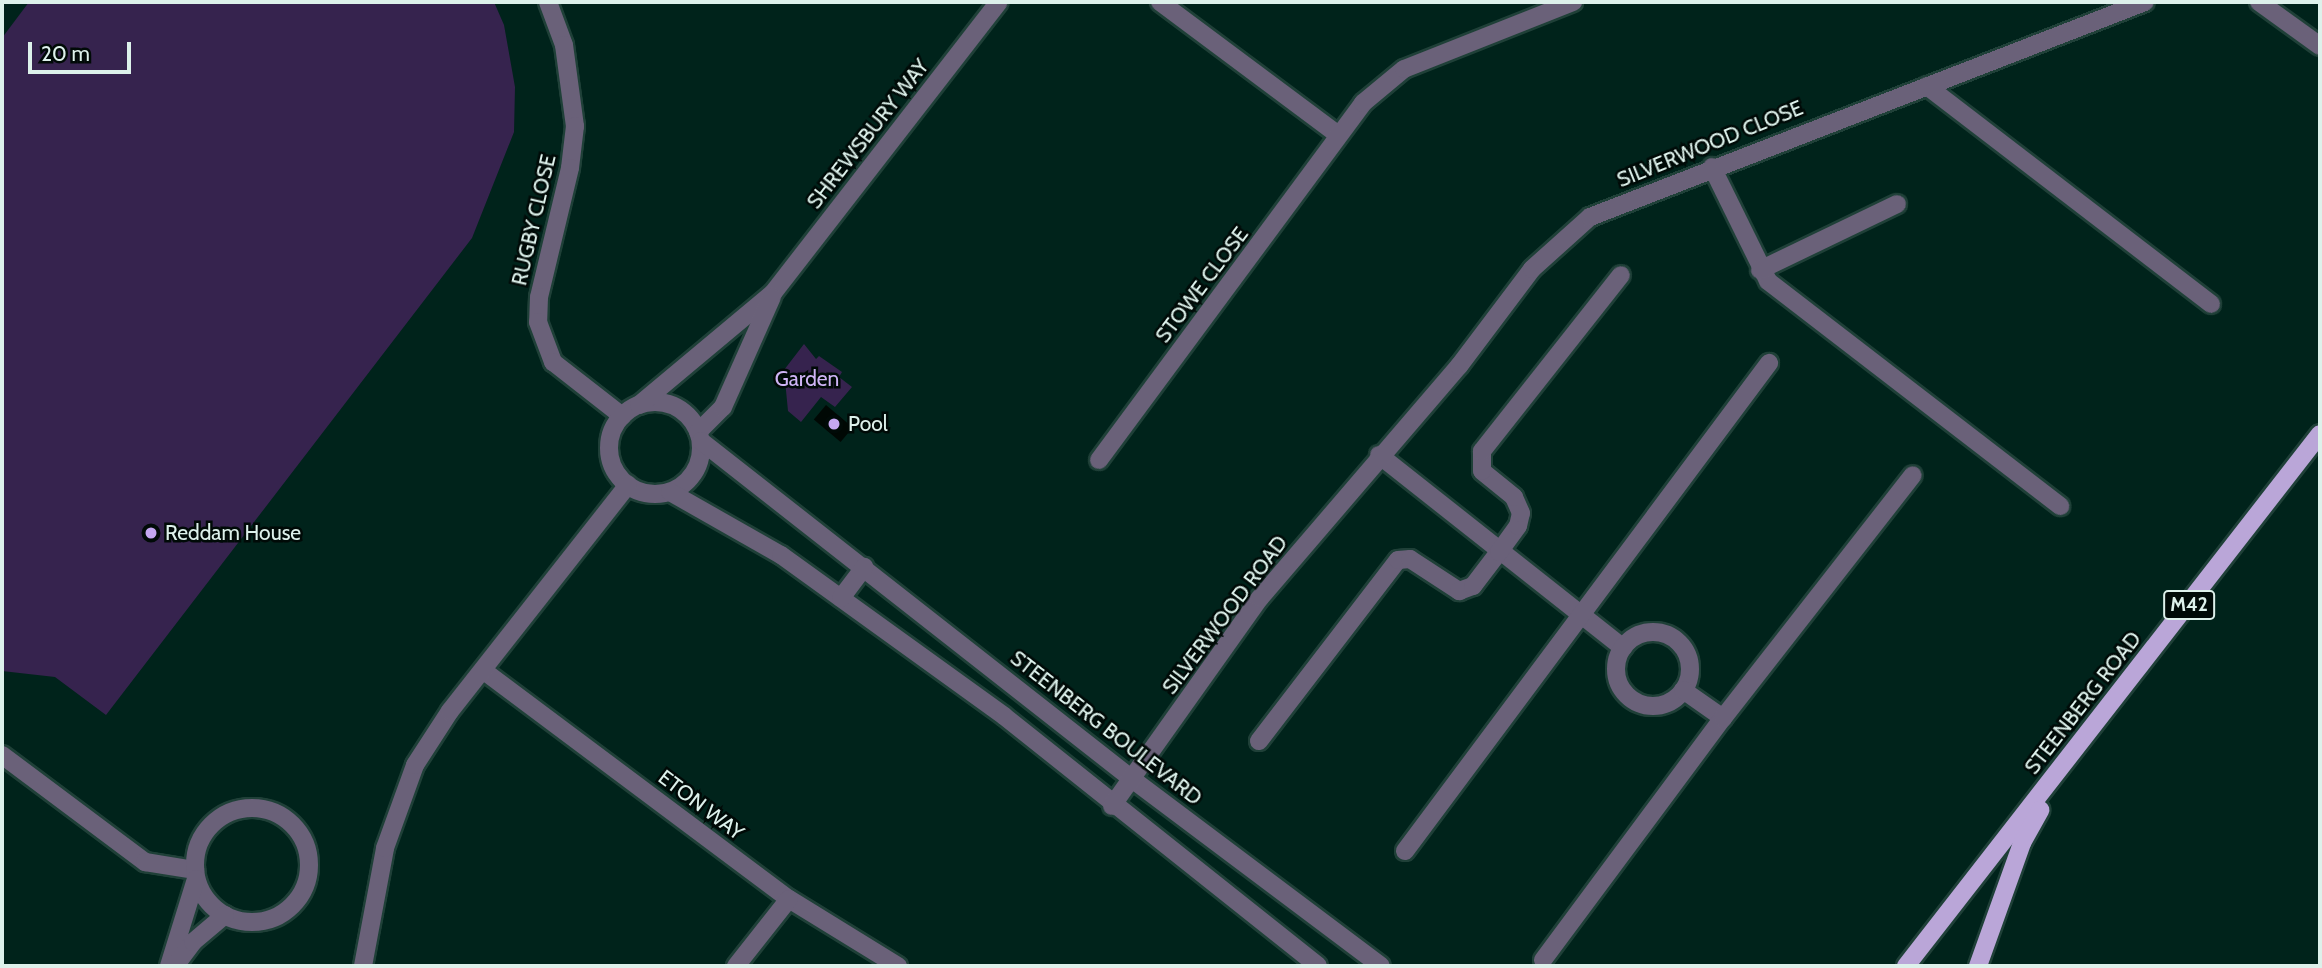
<!DOCTYPE html>
<html>
<head>
<meta charset="utf-8">
<style>
	body { margin:0 }
	#map { position:relative; width:2322px; height:968px; overflow:hidden; background:#00231b; font-family:Cabin,sans-serif }
	div>[style] { position:absolute }
	.green>* { inset:0; background:#36234e }
	.water>* { inset:0; background:#000804; transform-origin:0 0 }
	.roads { filter:drop-shadow(2px 0 #1f4038) drop-shadow(-2px 0 #1f4038) drop-shadow(0 2px #1f4038) drop-shadow(0 -2px #1f4038) }
	.minor>* { height:18px; margin:-9px; padding:0 9px; transform-origin:9px; border-radius:9px; background:#6a6179 }
	.minor>.ring { margin:-9px; padding:0; box-sizing:content-box; background:none; border:18px solid #6a6179; border-radius:50% }
	.major>* { height:18px; margin:-9px; padding:0 9px; transform-origin:9px; border-radius:9px; background:#baa6d8 }
	.dots>* { width:19px; height:19px; translate:-50% -50%; box-sizing:border-box; border:4px solid #000a07; border-radius:50% }
	span { translate:-50% -50%; white-space:nowrap; text-align:center; line-height:1.15; -webkit-text-stroke:5px #000a07; paint-order:stroke }
	.shield-label span { padding:2px 5px; background:#000a07; border:2px solid; border-radius:5px; -webkit-text-stroke-width:0 }
	.shield-label { font-size:19px; color:#ddf1eb; font-weight:700 }
	.street-label { font-size:21px; color:#ddf1eb }
	.park-label { font-size:21px; color:#ceb4f5 }
	.poi-label { font-size:21px; color:#ddf1eb }
	.left { translate:0 -50%; text-align:left }
	.frame { position:absolute; inset:0; border:4px solid #ddf1eb; pointer-events:none }
	.scale { position:absolute; left:28px; top:42px; width:103px; height:32px; box-sizing:border-box; border:4px solid #ddf1eb; border-top:0; padding-left:9px; font-size:21px; line-height:24px; white-space:nowrap; color:#ddf1eb; -webkit-text-stroke:5px #000a07; paint-order:stroke }
</style>
</head>
<body>
<div id="map">
	<div class="green">
		<i style="clip-path:polygon(29px 2px,494px 2px,504px 25px,515px 87px,514px 132px,472px 238px,106px 715px,55px 677px,2px 671px,2px 38px)"></i>
		<i style="clip-path:polygon(804px 344px,816px 359px,819px 356px,842px 372px,839px 377px,852px 387px,835px 407px,821px 397px,801px 422px,788px 411px,784px 370px)"></i>
	</div>
	<div class="water">
		<i style="left:826px;top:405px;width:35px;height:19px;rotate:40deg"></i>
	</div>
	<div class="roads">
		<div class="minor">
			<i style="left:548px;top:2px;width:46px;rotate:69.6deg"></i>
			<i style="left:564px;top:45px;width:82px;rotate:82.3deg"></i>
			<i style="left:575px;top:126px;width:42px;rotate:96.8deg"></i>
			<i style="left:570px;top:168px;width:133px;rotate:103.5deg"></i>
			<i style="left:539px;top:297px;width:25px;rotate:92deg"></i>
			<i style="left:538px;top:322px;width:43px;rotate:69.4deg"></i>
			<i style="left:553px;top:362px;width:88px;rotate:38deg"></i>
			<i style="left:1160px;top:2px;width:221px;rotate:36.7deg"></i>
			<i style="left:2259px;top:2px;width:75px;rotate:35.8deg"></i>
			<i style="left:1927px;top:86px;width:358px;rotate:37.5deg"></i>
			<i style="left:1712px;top:167px;width:127px;rotate:63.8deg"></i>
			<i style="left:1768px;top:281px;width:369px;rotate:37.6deg"></i>
			<i style="left:1760px;top:270px;width:152px;rotate:-25.7deg"></i>
			<i class="ring" style="left:609px;top:402px;width:74px;height:74px"></i>
			<i style="left:639px;top:405px;width:175px;rotate:-39.9deg"></i>
			<i style="left:773px;top:293px;width:368px;rotate:-52.2deg"></i>
			<i style="left:698px;top:432px;width:35px;rotate:-45deg"></i>
			<i style="left:723px;top:407px;width:120px;rotate:-66deg"></i>
			<i style="left:701px;top:441px;width:548px;rotate:38.1deg"></i>
			<i style="left:1132px;top:779px;width:311px;rotate:36.9deg"></i>
			<i style="left:1379px;top:455px;width:311px;rotate:38.3deg"></i>
			<i style="left:1099px;top:460px;width:444px;rotate:-53.5deg"></i>
			<i style="left:1363px;top:103px;width:53px;rotate:-39.7deg"></i>
			<i style="left:1404px;top:69px;width:182px;rotate:-21.6deg"></i>
			<i style="left:670px;top:492px;width:128px;rotate:29.6deg"></i>
			<i style="left:781px;top:555px;width:275px;rotate:35.8deg"></i>
			<i style="left:1004px;top:716px;width:401px;rotate:38.5deg"></i>
			<i style="left:841px;top:598px;width:39px;rotate:-53deg"></i>
			<i class="ring" style="left:1616px;top:632px;width:56px;height:56px"></i>
			<i style="left:484px;top:671px;width:381px;rotate:36.8deg"></i>
			<i style="left:789px;top:899px;width:128px;rotate:31.6deg"></i>
			<i style="left:1683px;top:690px;width:49px;rotate:35deg"></i>
			<i style="left:1259px;top:741px;width:228px;rotate:-52.5deg"></i>
			<i style="left:1398px;top:560px;width:12px;rotate:-5deg"></i>
			<i style="left:1410px;top:559px;width:59px;rotate:33.1deg"></i>
			<i style="left:1459px;top:591px;width:15px;rotate:-20deg"></i>
			<i style="left:1473px;top:586px;width:43px;rotate:-52.6deg"></i>
			<i style="left:1499px;top:552px;width:32px;rotate:-54deg"></i>
			<i style="left:1518px;top:526px;width:13px;rotate:-77deg"></i>
			<i style="left:1521px;top:513px;width:17px;rotate:-114deg"></i>
			<i style="left:1514px;top:497px;width:41px;rotate:-140.9deg"></i>
			<i style="left:1482px;top:471px;width:20px;rotate:-90deg"></i>
			<i style="left:1482px;top:451px;width:224px;rotate:-51.7deg"></i>
			<i style="left:2px;top:755px;width:179px;rotate:36.8deg"></i>
			<i style="left:145px;top:862px;width:51px;rotate:9.1deg"></i>
			<i style="left:1112px;top:806px;width:255px;rotate:-54.6deg"></i>
			<i style="left:1260px;top:598px;width:306px;rotate:-49.4deg"></i>
			<i style="left:1459px;top:366px;width:121px;rotate:-53deg"></i>
			<i style="left:1532px;top:269px;width:78px;rotate:-41.9deg"></i>
			<i style="left:1590px;top:217px;width:595px;rotate:-21.18deg"></i>
			<i class="ring" style="left:195px;top:808px;width:96px;height:96px"></i>
			<i style="left:1405px;top:851px;width:609px;rotate:-53.28deg"></i>
			<i style="left:1543px;top:960px;width:302px;rotate:-53.4deg"></i>
			<i style="left:1723px;top:718px;width:308px;rotate:-52deg"></i>
			<i style="left:169px;top:966px;width:91px;rotate:-72.8deg"></i>
			<i style="left:175px;top:966px;width:30px;rotate:-53deg"></i>
			<i style="left:193px;top:942px;width:42px;rotate:-40.2deg"></i>
			<i style="left:363px;top:966px;width:120px;rotate:-79.4deg"></i>
			<i style="left:385px;top:848px;width:88px;rotate:-70.1deg"></i>
			<i style="left:415px;top:765px;width:64px;rotate:-57.1deg"></i>
			<i style="left:450px;top:711px;width:288px;rotate:-51.8deg"></i>
			<i style="left:736px;top:966px;width:85px;rotate:-51.7deg"></i>
		</div>
		<div class="major">
			<i style="left:1906px;top:966px;width:674px;rotate:-52.11deg"></i>
			<i style="left:1978px;top:966px;width:131px;rotate:-70.3deg"></i>
			<i style="left:2022px;top:843px;width:38px;rotate:-61deg"></i>
		</div>
	</div>
	<div class="dots">
		<i style="left:834px;top:424px;background:#c5a7f1"></i>
		<i style="left:151px;top:533px;background:#c5a7f1"></i>
	</div>
	<div class="shield-label">
		<span style="left:2189px;top:605px">M42</span>
	</div>
	<div class="street-label">
		<span style="left:868px;top:134px;rotate:-52deg">SHREWSBURY WAY</span>
		<span style="left:1710px;top:144px;rotate:-22deg">SILVERWOOD CLOSE</span>
		<span style="left:534px;top:220px;rotate:-77deg">RUGBY CLOSE</span>
		<span style="left:1202px;top:285px;rotate:-53deg">STOWE CLOSE</span>
		<span style="left:1225px;top:615px;rotate:-53deg">SILVERWOOD ROAD</span>
		<span style="left:2083px;top:703px;rotate:-52deg">STEENBERG ROAD</span>
		<span style="left:1106px;top:728px;rotate:38deg">STEENBERG BOULEVARD</span>
		<span style="left:701px;top:805px;rotate:37deg">ETON WAY</span>
	</div>
	<div class="park-label">
		<span style="left:807px;top:379px">Garden</span>
	</div>
	<div class="poi-label">
		<span class="left" style="left:848px;top:424px">Pool</span>
		<span class="left" style="left:165px;top:533px">Reddam House</span>
	</div>
	<div class="frame"></div>
	<div class="scale">20 m</div>
</div>
</body>
</html>
